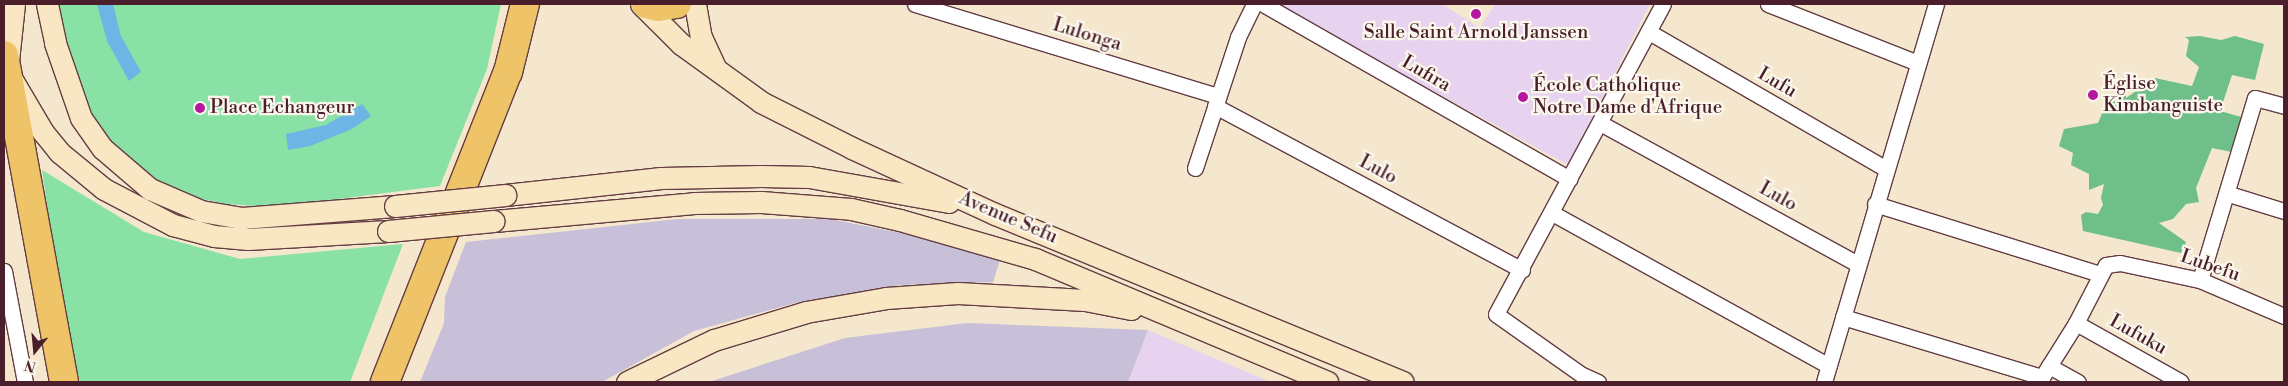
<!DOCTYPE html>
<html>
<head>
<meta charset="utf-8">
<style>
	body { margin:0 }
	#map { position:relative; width:2288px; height:386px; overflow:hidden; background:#f4e7cd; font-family:"Libre Bodoni",serif }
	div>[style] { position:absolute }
	.built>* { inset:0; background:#e7d2ef }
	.industrial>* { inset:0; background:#c8bfd8 }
	.green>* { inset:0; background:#89e1a5 }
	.forest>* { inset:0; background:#6ebf8a }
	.water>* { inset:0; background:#6cb5e4 }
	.roads { filter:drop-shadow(1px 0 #643d43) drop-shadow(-1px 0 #643d43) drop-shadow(0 1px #643d43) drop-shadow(0 -1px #643d43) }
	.street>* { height:15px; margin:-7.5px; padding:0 7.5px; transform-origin:7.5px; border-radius:7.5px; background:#fff }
	.secondary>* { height:21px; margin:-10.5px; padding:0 10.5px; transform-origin:10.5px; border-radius:10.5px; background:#f9e7c3 }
	.highway>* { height:28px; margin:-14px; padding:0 14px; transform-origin:14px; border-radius:14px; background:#efc469 }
	.bridges { filter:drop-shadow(1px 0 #643d43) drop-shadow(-1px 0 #643d43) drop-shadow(0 1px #643d43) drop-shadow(0 -1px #643d43) }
	.secondary-bridge>* { height:21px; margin:-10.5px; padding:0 10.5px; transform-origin:10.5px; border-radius:10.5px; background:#f9e7c3 }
	.dots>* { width:14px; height:14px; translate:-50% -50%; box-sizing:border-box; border:2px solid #fbf7ec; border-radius:50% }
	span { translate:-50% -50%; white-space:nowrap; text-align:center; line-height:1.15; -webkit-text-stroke:4.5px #fbf7ec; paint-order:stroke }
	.poi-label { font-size:19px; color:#4a1f2b }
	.left { translate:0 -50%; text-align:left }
	.street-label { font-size:19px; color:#4a1f2b }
	.frame { position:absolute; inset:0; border:5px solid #4a1f2b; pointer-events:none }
	.north { position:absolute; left:10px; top:326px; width:50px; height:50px; -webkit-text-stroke:4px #fbf7ec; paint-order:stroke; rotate:197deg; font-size:14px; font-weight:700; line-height:20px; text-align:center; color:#4a1f2b }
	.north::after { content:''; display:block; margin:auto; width:18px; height:22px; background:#4a1f2b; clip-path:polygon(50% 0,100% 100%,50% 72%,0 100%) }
</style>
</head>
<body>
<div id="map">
	<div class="built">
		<i style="clip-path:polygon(1275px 4px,1442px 4px,1480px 28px,1495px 4px,1650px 4px,1568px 165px)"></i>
		<i style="clip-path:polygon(1148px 330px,1270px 382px,1128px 382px)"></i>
	</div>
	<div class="industrial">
		<i style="clip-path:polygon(678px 219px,830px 219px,936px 240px,1000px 260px,993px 282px,901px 285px,795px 303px,694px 331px,602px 382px,420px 382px,444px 323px,445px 297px,466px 242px)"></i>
		<i style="clip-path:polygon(967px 323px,1148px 330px,1128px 382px,709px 382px,845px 338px)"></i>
	</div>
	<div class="green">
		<i style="clip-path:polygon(55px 4px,501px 4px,487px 69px,440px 186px,299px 204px,258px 206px,226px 204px,192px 197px,155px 180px,106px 140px,87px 105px,63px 41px)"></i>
		<i style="clip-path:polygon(42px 170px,144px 232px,240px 259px,403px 244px,350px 382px,80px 382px,64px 324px)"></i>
	</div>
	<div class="forest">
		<i style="clip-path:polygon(2200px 36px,2221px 40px,2235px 36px,2264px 44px,2255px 80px,2232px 75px,2220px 111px,2245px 118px,2232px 152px,2212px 148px,2196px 188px,2199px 202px,2186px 204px,2173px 219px,2159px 223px,2186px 242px,2181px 253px,2083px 231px,2081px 215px,2086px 212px,2098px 214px,2103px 205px,2101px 198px,2104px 184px,2089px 190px,2089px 174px,2071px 165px,2073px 153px,2059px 146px,2064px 129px,2098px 123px,2105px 106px,2126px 95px,2126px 98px,2155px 78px,2192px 86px,2199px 67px,2186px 56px,2189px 40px,2185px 37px)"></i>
	</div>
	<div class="water">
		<i style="clip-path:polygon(97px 4px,113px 4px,121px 36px,141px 72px,129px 81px,107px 41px)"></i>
		<i style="clip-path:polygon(362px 104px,371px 116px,352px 129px,310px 146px,288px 150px,286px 134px,326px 125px)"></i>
	</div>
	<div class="roads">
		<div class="street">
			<i style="left:915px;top:4px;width:317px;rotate:16.9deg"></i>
			<i style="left:1263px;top:4px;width:353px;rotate:29.7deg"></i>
			<i style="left:1768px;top:4px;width:161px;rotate:21.5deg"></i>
			<i style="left:1649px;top:32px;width:274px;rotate:30deg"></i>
			<i style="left:1215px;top:106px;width:348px;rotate:28.1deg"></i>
			<i style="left:1600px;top:123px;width:294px;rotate:28.7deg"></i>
			<i style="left:1195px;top:168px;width:138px;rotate:-71.8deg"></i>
			<i style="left:1238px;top:37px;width:37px;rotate:-64deg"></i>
			<i style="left:2229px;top:194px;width:58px;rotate:17.2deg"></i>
			<i style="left:1875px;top:204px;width:236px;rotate:17.3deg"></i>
			<i style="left:1552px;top:213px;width:316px;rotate:28.9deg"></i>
			<i style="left:4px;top:271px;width:113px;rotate:79.3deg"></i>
			<i style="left:2200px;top:280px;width:190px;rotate:-73.2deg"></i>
			<i style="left:2255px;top:98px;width:30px;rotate:15deg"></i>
			<i style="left:1843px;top:317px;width:208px;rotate:16.8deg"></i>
			<i style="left:2076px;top:323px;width:120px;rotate:29.3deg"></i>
			<i style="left:2049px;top:366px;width:33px;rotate:29deg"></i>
			<i style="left:1598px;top:382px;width:17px;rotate:-156deg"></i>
			<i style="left:1582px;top:375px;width:105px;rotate:-144.7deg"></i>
			<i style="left:1496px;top:314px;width:352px;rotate:-61.7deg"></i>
			<i style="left:1824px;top:382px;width:394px;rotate:-73.5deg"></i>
			<i style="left:2039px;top:382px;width:70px;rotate:-57.9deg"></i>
			<i style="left:2076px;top:323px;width:65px;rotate:-62.7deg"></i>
			<i style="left:2106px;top:265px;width:14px;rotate:-8deg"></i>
			<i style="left:2120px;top:263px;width:82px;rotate:12deg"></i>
			<i style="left:2200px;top:280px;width:91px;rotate:23.2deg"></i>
		</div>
		<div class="secondary">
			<i style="left:14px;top:4px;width:67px;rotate:96deg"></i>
			<i style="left:7px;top:71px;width:71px;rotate:59.5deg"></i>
			<i style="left:43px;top:132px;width:26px;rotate:51deg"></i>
			<i style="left:59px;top:152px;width:58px;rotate:39.4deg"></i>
			<i style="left:104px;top:189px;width:78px;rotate:27.6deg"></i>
			<i style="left:173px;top:225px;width:42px;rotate:15deg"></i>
			<i style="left:214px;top:236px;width:34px;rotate:5deg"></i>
			<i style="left:248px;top:239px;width:140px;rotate:-3.3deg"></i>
			<i style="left:47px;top:4px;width:40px;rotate:78deg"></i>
			<i style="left:55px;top:43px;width:79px;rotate:70.9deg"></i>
			<i style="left:81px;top:118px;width:37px;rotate:55deg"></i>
			<i style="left:102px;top:148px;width:63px;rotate:40.5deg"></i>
			<i style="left:150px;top:189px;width:56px;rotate:23.3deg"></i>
			<i style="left:201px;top:211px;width:42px;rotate:9.7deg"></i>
			<i style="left:242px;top:218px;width:153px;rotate:-4.5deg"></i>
			<i style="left:641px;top:4px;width:57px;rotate:45deg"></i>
			<i style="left:681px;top:44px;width:99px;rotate:35.9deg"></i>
			<i style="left:761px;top:102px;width:102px;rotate:26.8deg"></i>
			<i style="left:852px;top:148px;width:157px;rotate:24.8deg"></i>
			<i style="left:995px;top:214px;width:441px;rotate:22.4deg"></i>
			<i style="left:695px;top:4px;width:34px;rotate:80deg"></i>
			<i style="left:701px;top:37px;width:33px;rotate:65deg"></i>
			<i style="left:505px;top:195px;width:157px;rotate:-6.2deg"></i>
			<i style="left:661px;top:178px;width:100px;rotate:-1.1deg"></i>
			<i style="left:761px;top:176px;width:48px;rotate:1.2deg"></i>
			<i style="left:809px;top:177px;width:142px;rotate:10.1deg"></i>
			<i style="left:494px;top:221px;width:201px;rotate:-5.1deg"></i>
			<i style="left:694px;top:203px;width:67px;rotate:-0.9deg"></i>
			<i style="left:761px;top:202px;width:90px;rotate:4.4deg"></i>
			<i style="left:851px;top:209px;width:50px;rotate:12.7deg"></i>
			<i style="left:900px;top:220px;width:141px;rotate:16.1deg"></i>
			<i style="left:1035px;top:259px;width:317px;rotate:22.8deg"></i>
			<i style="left:627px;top:382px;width:97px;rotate:-25.8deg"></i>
			<i style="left:714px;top:340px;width:96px;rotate:-16.9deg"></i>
			<i style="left:806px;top:312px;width:81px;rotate:-9.9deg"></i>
			<i style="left:886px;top:298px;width:72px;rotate:-4deg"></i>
			<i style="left:958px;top:293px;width:127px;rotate:3.2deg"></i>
			<i style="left:1085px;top:300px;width:47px;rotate:11.1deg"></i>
		</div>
		<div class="highway">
			<i style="left:646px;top:4px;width:12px;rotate:14deg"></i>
			<i style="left:658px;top:7px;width:19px;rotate:-9deg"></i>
			<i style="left:4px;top:55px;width:332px;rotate:79.6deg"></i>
			<i style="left:385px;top:382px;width:334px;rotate:-68.4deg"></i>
			<i style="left:508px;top:72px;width:70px;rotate:-76deg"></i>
		</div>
	</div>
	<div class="bridges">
		<div class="secondary-bridge">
			<i style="left:395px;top:206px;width:111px;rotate:-5.7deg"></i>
			<i style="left:388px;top:231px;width:106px;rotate:-5.4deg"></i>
		</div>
	</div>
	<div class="dots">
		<i style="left:1476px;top:14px;background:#b5179e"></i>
		<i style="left:2093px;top:95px;background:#b5179e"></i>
		<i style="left:1523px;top:97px;background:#b5179e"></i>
		<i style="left:200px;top:108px;background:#b5179e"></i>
	</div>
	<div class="poi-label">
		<span style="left:1476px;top:33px">Salle Saint Arnold Janssen</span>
		<span class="left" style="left:2103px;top:95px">Église<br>Kimbanguiste</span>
		<span class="left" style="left:1533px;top:97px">École Catholique<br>Notre Dame d'Afrique</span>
		<span class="left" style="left:210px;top:108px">Place Echangeur</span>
	</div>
	<div class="street-label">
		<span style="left:1087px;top:35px;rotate:17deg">Lulonga</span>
		<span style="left:1426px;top:74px;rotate:30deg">Lufira</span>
		<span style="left:1777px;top:83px;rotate:30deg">Lufu</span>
		<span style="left:1378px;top:170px;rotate:28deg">Lulo</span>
		<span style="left:1778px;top:197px;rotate:29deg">Lulo</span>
		<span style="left:1008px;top:218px;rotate:23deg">Avenue Sefu</span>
		<span style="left:2210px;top:266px;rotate:19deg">Lubefu</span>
		<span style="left:2138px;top:335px;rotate:29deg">Lufuku</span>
	</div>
	<div class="frame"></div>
	<div class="north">N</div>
</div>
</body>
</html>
